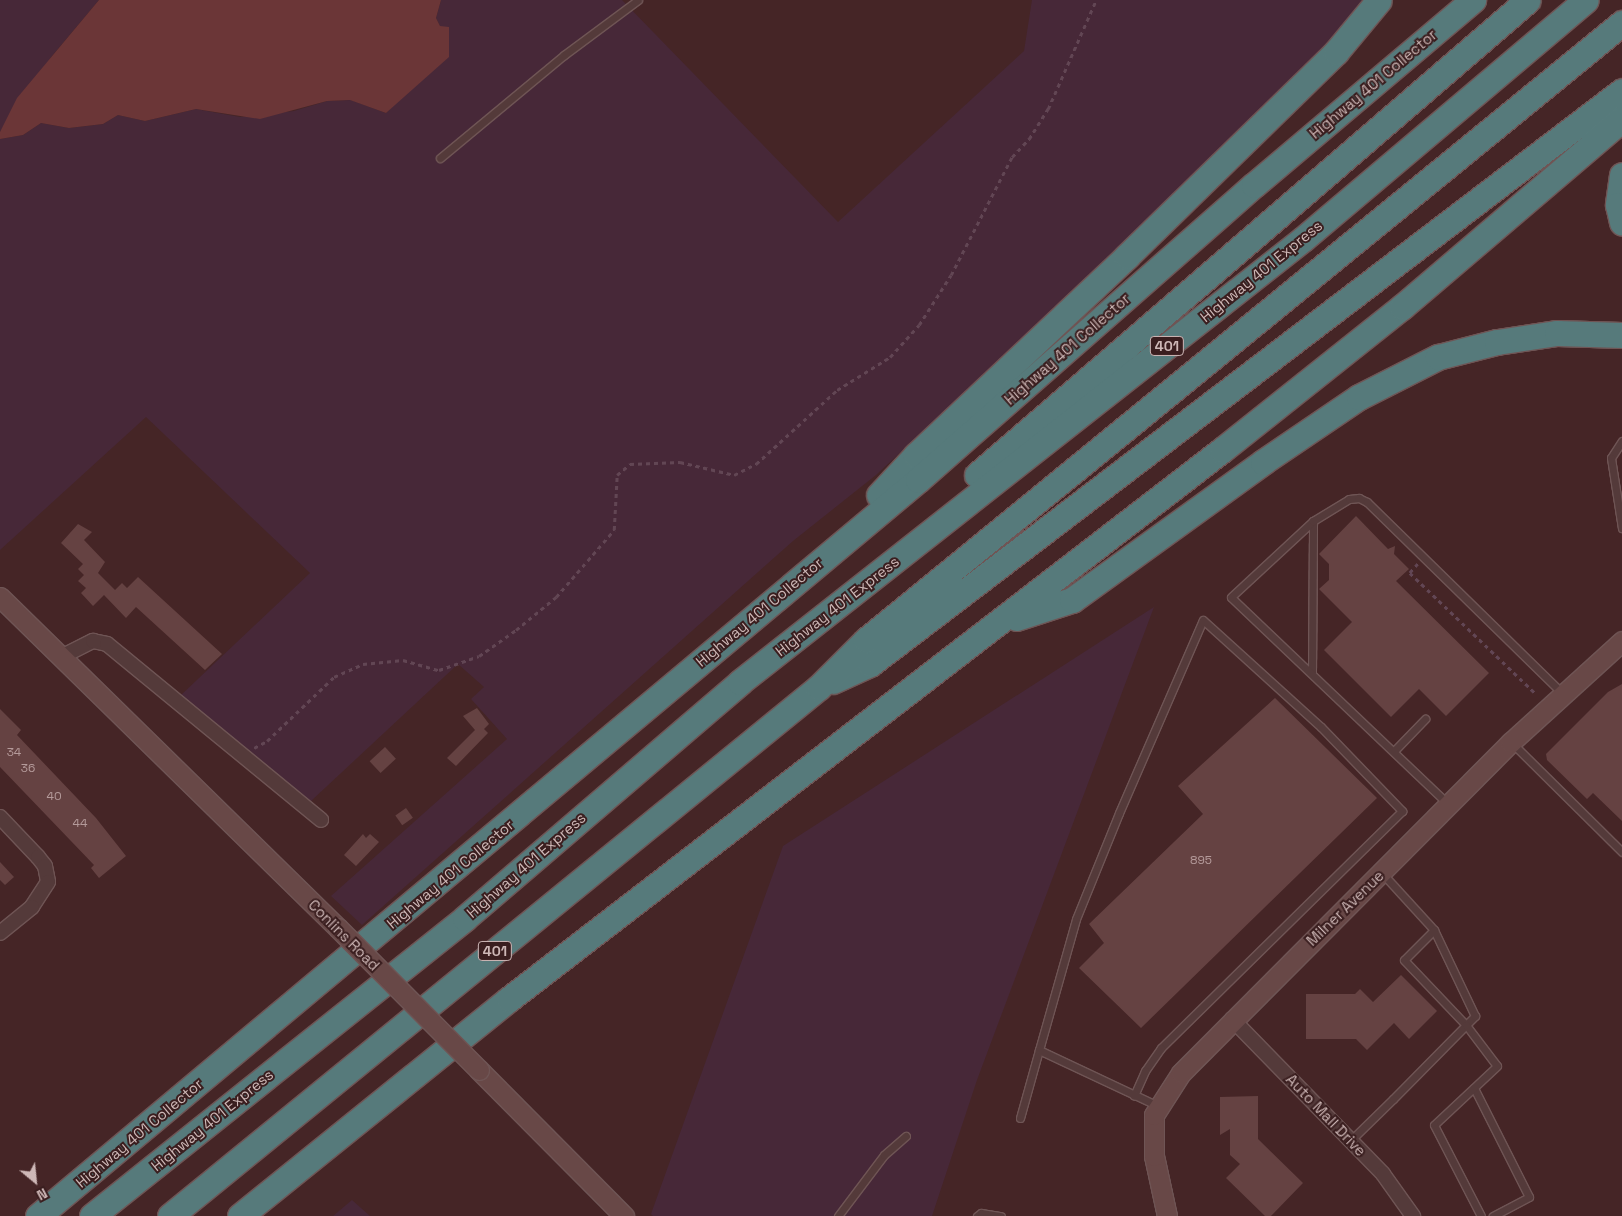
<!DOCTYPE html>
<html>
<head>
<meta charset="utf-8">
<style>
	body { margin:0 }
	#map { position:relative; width:1622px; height:1216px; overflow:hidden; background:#452526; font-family:"Space Grotesk",sans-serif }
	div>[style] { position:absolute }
	.green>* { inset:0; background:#472838 }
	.water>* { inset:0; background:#6b3637 }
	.building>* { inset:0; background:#654242; transform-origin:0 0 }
	.path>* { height:2.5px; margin-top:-1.25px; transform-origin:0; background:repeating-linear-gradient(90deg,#624654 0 4px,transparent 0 8px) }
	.roads { filter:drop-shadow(1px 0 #6f5555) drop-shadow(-1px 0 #6f5555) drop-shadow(0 1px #6f5555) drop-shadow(0 -1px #6f5555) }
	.lane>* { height:7px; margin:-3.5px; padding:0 3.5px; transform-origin:3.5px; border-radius:3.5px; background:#543a3a }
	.street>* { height:14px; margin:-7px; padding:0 7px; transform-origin:7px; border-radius:7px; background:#543a3a }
	.secondary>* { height:19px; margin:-9.5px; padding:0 9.5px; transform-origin:9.5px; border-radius:9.5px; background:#684847 }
	.highway>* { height:25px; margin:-12.5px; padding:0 12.5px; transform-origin:12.5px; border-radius:12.5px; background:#567a7b }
	.bridges { filter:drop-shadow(1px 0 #6f5555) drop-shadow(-1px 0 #6f5555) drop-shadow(0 1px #6f5555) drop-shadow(0 -1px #6f5555) }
	.secondary-bridge>* { height:19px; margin:-9.5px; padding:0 9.5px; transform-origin:9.5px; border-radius:9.5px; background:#684847 }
	span { translate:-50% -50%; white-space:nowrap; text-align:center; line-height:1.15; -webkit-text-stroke:4px #3a1e1f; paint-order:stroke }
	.number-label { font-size:12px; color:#b49a9a }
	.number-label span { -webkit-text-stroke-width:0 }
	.shield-label span { padding:1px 4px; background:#3a1e1f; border:1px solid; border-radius:4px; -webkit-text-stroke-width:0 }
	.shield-label { font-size:14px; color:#ceb8b7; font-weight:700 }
	.street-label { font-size:15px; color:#ceb8b7 }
	.north { position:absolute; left:10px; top:1156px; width:50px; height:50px; -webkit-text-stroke:4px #3a1e1f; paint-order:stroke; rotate:152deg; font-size:14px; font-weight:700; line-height:20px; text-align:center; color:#ceb8b7 }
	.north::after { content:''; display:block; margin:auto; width:18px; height:22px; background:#ceb8b7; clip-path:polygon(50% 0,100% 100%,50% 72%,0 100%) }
</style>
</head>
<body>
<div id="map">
	<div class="green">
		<i style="clip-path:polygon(0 0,99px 0,52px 56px,0 132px)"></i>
		<i style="clip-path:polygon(441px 0,622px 0,838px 222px,1024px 51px,1032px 0,1364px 0,1330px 42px,1107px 261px,876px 475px,793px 541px,362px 925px,331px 896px,507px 739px,471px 699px,484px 687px,458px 664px,311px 801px,264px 769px,180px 696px,310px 573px,146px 417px,0 550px,0 139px,23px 135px,41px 123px,69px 128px,103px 124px,118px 115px,145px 121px,196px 109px,240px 117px,294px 111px,327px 101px,351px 100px,386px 113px,407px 92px,440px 26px,436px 18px)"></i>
		<i style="clip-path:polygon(1154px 607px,977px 1080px,932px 1216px,653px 1216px,651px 1214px,783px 846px)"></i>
		<i style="clip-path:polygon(352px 1200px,370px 1216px,333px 1216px)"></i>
	</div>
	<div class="water">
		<i style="clip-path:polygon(99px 0,441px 0,436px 18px,440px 26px,449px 27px,449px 57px,386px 113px,350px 100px,327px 101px,260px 119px,196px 109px,145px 121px,118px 115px,103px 124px,69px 128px,41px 123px,23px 135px,0 139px,0 132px,17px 98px)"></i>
	</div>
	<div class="building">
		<i style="clip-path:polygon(1356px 516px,1388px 549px,1395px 546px,1394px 554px,1409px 569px,1396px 581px,1489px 673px,1446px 716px,1419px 689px,1391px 717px,1324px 650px,1352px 622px,1319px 589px,1329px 580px,1329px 564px,1319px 554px)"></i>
		<i style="clip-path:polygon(78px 524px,92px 532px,84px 540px,105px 562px,98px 573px,115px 590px,122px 583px,127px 588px,138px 577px,222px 654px,205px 670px,136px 607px,126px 618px,104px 595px,93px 606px,81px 593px,86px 588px,78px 581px,84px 575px,78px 569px,83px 564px,61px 543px)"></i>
		<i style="clip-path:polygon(1622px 684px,1622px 821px,1593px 793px,1587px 799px,1547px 760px,1546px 754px,1608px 692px)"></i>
		<i style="clip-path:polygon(1275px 698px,1377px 798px,1141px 1028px,1079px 968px,1104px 943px,1089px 924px,1203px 814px,1178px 786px)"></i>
		<i style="clip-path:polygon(477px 708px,489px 724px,484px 729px,488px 733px,456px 766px,447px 758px,475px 730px,463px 716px)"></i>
		<i style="clip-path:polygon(0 709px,21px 730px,17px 735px,96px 818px,126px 856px,99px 878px,91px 868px,94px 865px,0 767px)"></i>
		<i style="left:385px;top:747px;width:16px;height:21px;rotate:47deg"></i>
		<i style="left:406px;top:808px;width:12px;height:13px;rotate:55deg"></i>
		<i style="clip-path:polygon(363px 834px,366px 838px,370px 834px,379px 842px,356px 866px,344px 855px)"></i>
		<i style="clip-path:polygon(0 862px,14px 877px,5px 885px,0 880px)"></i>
		<i style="clip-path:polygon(1401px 975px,1437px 1011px,1409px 1039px,1394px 1023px,1367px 1050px,1356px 1039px,1306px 1039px,1306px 994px,1355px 994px,1360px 989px,1373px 1002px)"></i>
		<i style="clip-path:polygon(1258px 1096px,1258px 1139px,1303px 1183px,1271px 1216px,1265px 1216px,1226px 1178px,1240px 1164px,1230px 1155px,1230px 1129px,1220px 1135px,1220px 1097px)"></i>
	</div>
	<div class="path">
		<i style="left:1418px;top:564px;width:12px;rotate:132deg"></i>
		<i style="left:1410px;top:573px;width:175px;rotate:43.8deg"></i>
		<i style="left:254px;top:748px;width:15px;rotate:-28deg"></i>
		<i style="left:267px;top:741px;width:93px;rotate:-43.7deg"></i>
		<i style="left:334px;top:677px;width:32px;rotate:-24deg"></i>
		<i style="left:363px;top:664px;width:40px;rotate:-5.7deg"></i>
		<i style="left:403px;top:660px;width:37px;rotate:16deg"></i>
		<i style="left:439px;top:670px;width:42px;rotate:-19.3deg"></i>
		<i style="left:479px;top:656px;width:45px;rotate:-35.1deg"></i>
		<i style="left:516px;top:630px;width:52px;rotate:-39.5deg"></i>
		<i style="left:556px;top:597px;width:89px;rotate:-49.1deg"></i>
		<i style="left:614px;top:530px;width:55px;rotate:-86.9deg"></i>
		<i style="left:617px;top:475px;width:17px;rotate:-40deg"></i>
		<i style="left:630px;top:464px;width:50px;rotate:-2.3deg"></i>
		<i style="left:680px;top:462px;width:56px;rotate:13.5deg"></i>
		<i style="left:734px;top:475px;width:25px;rotate:-27deg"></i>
		<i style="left:756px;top:464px;width:110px;rotate:-42.4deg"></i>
		<i style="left:837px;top:390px;width:62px;rotate:-31.9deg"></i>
		<i style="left:890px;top:357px;width:43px;rotate:-47.8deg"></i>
		<i style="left:919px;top:325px;width:59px;rotate:-57.4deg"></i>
		<i style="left:951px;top:275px;width:133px;rotate:-62.7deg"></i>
		<i style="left:1012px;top:157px;width:25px;rotate:-47deg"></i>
		<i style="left:1029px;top:139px;width:36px;rotate:-58deg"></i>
		<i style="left:1048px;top:109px;width:119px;rotate:-66.2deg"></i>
	</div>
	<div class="roads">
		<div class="lane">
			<i style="left:440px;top:158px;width:161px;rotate:-39.7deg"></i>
			<i style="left:564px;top:55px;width:92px;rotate:-36.6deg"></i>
			<i style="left:1622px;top:441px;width:20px;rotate:123deg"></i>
			<i style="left:1611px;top:458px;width:71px;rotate:81.1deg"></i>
			<i style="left:1312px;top:673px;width:152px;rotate:-89.6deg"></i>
			<i style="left:1511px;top:742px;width:156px;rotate:44.7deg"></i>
			<i style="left:1394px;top:751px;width:45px;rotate:-45.9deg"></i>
			<i style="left:1447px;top:803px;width:298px;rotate:-136.4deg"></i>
			<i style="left:1231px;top:597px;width:112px;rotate:-42.8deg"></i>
			<i style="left:1313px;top:521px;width:42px;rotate:-31.4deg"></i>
			<i style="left:1349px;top:499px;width:10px;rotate:-6deg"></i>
			<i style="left:1359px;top:498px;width:9px;rotate:27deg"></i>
			<i style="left:1367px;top:502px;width:273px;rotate:44.4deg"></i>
			<i style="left:1382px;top:873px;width:77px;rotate:47.6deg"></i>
			<i style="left:1039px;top:1050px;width:136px;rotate:-74.2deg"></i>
			<i style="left:1076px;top:919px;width:114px;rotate:-67.9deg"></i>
			<i style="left:1119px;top:813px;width:210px;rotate:-66.5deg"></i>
			<i style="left:1203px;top:620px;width:159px;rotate:42.2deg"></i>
			<i style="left:1321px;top:727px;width:117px;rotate:46deg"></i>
			<i style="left:1402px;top:811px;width:338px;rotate:135.5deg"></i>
			<i style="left:1161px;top:1048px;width:28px;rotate:125deg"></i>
			<i style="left:1145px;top:1071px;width:27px;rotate:114deg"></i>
			<i style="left:1474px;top:1088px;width:122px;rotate:63.2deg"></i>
			<i style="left:1529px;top:1197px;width:41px;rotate:152.2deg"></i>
			<i style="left:1020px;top:1118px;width:71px;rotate:-74.4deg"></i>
			<i style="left:1039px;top:1050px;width:132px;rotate:25.2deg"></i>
			<i style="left:1350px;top:1141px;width:60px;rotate:-44.3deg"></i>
			<i style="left:1393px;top:1099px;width:104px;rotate:-45.4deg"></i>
			<i style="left:1466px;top:1025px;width:13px;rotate:-45deg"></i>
			<i style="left:1475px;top:1016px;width:95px;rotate:-115.5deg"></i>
			<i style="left:1434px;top:930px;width:42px;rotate:135deg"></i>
			<i style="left:1404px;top:960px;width:90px;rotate:46.4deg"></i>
			<i style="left:1466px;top:1025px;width:51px;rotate:52.9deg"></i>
			<i style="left:1497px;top:1066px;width:86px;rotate:136.9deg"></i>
			<i style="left:1434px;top:1125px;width:102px;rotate:62.7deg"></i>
			<i style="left:838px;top:1216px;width:76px;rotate:-53deg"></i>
			<i style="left:884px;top:1155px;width:29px;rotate:-41deg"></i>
			<i style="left:977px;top:1216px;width:5px;rotate:-37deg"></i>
			<i style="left:981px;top:1213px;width:20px;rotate:9deg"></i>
		</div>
		<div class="street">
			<i style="left:61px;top:657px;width:36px;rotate:-27deg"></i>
			<i style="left:93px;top:641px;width:14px;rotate:12deg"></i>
			<i style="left:107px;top:644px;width:277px;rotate:39.4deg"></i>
			<i style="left:0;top:817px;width:55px;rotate:46.5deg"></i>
			<i style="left:38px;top:857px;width:11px;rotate:52deg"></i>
			<i style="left:45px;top:866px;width:16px;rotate:79deg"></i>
			<i style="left:48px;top:882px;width:30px;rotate:123deg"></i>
			<i style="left:32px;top:907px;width:41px;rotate:140.9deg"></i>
			<i style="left:1232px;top:1019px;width:216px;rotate:45.7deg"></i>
			<i style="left:1383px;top:1174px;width:52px;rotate:54.5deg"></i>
		</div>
		<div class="secondary">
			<i style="left:0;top:597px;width:473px;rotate:44.4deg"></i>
			<i style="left:479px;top:1070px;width:206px;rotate:45.2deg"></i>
			<i style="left:1167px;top:1216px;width:61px;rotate:-102.2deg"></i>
			<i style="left:1154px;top:1156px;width:41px;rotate:-90deg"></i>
			<i style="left:1154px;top:1115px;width:50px;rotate:-57.3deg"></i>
			<i style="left:1181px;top:1073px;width:467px;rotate:-45.1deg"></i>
			<i style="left:1511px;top:742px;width:150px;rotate:-42.3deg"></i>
		</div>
		<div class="highway">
			<i style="left:1622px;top:175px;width:30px;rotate:98deg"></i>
			<i style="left:1618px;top:205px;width:18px;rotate:77deg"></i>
			<i style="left:977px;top:475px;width:727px;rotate:-40.76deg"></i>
			<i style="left:879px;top:495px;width:54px;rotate:-47.2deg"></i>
			<i style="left:916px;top:455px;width:290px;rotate:-43.3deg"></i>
			<i style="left:1127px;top:256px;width:292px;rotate:-44.3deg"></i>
			<i style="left:1336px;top:52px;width:67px;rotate:-50.4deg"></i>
			<i style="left:1016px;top:618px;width:59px;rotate:-17.8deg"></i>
			<i style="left:1072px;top:600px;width:236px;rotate:-35.8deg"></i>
			<i style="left:1263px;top:462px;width:116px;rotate:-34.1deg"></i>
			<i style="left:1359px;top:397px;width:89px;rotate:-26.9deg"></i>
			<i style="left:1438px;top:357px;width:61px;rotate:-14.3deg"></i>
			<i style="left:1497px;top:342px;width:61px;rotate:-8.5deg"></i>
			<i style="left:1557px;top:333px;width:65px;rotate:1.8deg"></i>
			<i style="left:833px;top:681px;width:41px;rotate:-24.7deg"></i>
			<i style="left:870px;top:664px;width:945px;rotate:-37.31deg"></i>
			<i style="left:38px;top:1216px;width:1147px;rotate:-39.91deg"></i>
			<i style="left:918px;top:480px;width:447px;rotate:-41.3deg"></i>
			<i style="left:1254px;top:185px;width:287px;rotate:-40.2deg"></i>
			<i style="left:92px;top:1216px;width:477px;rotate:-38.6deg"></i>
			<i style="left:465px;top:918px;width:362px;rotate:-40.6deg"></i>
			<i style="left:740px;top:682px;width:716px;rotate:-38.2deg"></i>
			<i style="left:1303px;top:239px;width:370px;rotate:-40.2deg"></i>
			<i style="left:170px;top:1216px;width:837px;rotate:-39.18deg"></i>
			<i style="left:819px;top:687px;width:66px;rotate:-45deg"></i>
			<i style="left:866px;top:640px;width:976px;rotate:-39.22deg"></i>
			<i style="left:240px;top:1216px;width:346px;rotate:-38.9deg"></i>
			<i style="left:509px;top:999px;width:900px;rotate:-37.6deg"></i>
			<i style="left:1222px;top:450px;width:230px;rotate:-38.5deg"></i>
			<i style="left:1402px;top:307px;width:289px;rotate:-40.5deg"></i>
		</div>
	</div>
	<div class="bridges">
		<div class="secondary-bridge">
			<i style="left:338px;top:928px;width:200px;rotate:45.2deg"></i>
		</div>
	</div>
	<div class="number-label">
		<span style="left:14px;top:753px">34</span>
		<span style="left:28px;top:769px">36</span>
		<span style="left:54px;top:797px">40</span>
		<span style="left:80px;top:824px">44</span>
		<span style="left:1201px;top:861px">895</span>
	</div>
	<div class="shield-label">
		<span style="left:1167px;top:346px">401</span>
		<span style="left:495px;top:951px">401</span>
	</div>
	<div class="street-label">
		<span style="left:1373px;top:84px;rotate:-40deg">Highway 401 Collector</span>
		<span style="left:1261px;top:271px;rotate:-39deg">Highway 401 Express</span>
		<span style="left:1067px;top:349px;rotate:-41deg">Highway 401 Collector</span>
		<span style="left:837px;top:606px;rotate:-38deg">Highway 401 Express</span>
		<span style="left:759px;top:612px;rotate:-40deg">Highway 401 Collector</span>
		<span style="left:526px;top:865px;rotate:-41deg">Highway 401 Express</span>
		<span style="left:450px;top:874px;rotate:-40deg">Highway 401 Collector</span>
		<span style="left:1345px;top:908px;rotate:-44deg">Milner Avenue</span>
		<span style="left:344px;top:935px;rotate:45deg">Conlins Road</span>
		<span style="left:1326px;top:1115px;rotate:46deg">Auto Mall Drive</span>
		<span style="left:212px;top:1120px;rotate:-39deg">Highway 401 Express</span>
		<span style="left:139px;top:1133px;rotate:-40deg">Highway 401 Collector</span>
	</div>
	<div class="north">N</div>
</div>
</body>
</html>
